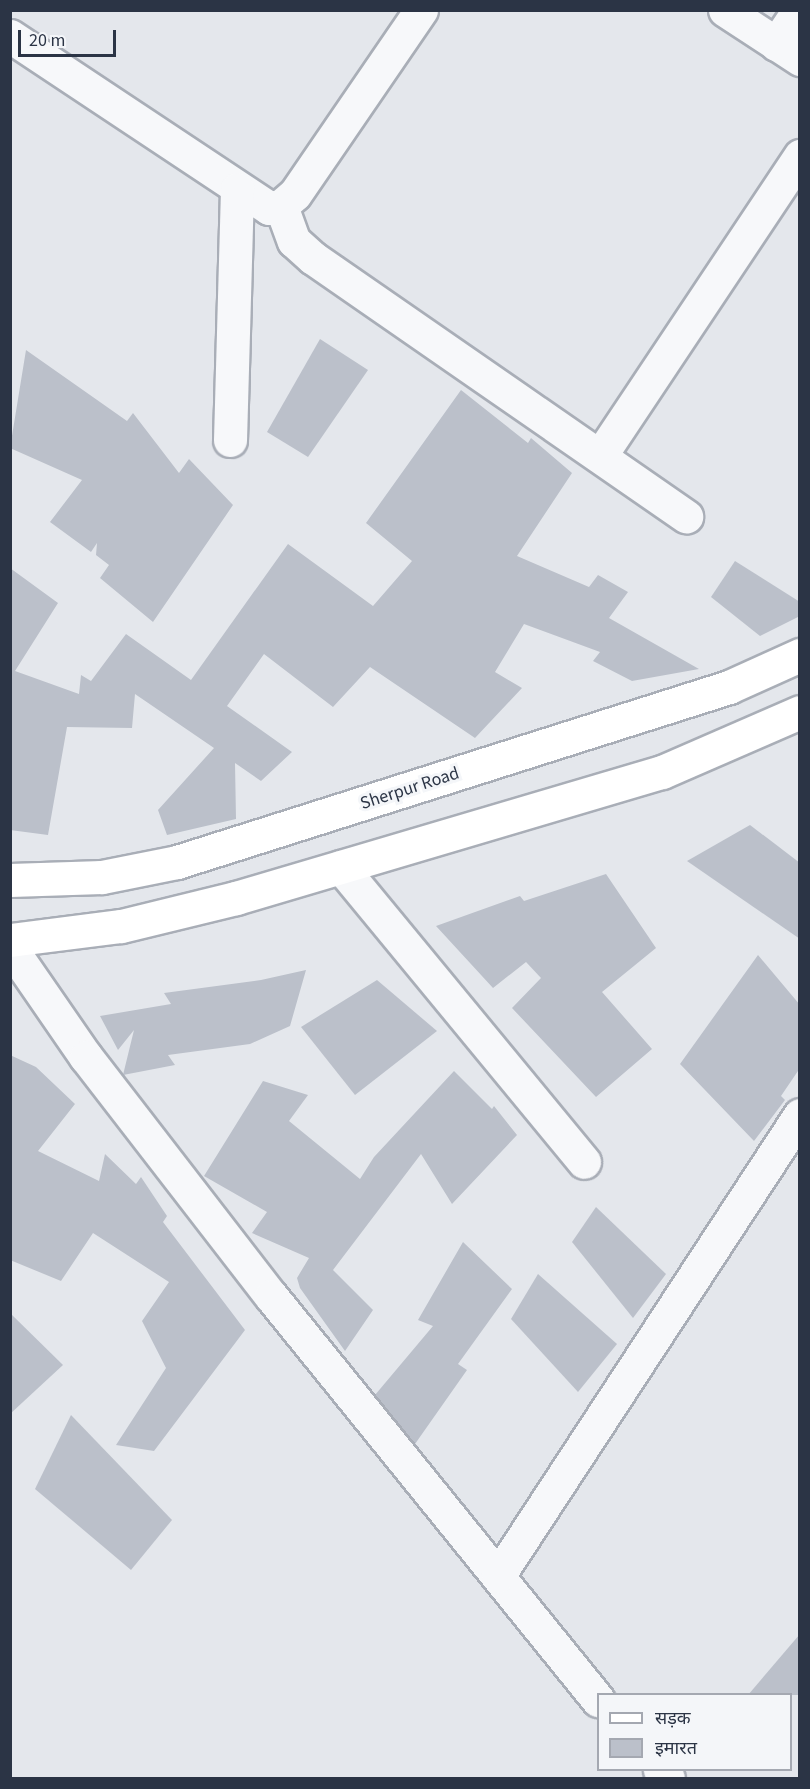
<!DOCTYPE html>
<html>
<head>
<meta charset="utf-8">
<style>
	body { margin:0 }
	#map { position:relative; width:810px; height:1789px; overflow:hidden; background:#e4e7ec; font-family:"Source Sans 3","Noto Sans Devanagari",sans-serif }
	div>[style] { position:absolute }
	.building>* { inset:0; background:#bbc0ca }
	.roads { filter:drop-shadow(2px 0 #a9aeb7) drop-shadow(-2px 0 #a9aeb7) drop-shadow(0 2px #a9aeb7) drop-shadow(0 -2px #a9aeb7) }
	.street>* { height:33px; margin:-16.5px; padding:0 16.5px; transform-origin:16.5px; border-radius:16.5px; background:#f7f8fa }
	.secondary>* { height:33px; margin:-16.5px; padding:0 16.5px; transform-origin:16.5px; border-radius:16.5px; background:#fff }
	span { translate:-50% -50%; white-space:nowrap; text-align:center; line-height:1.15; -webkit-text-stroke:6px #f4f6f9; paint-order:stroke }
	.street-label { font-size:18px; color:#2b3445 }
	.frame { position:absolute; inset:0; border:12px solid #2b3445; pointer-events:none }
	.legend { position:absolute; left:597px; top:1693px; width:195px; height:78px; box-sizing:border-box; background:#f4f6f9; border:2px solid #a4a8b1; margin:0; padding:8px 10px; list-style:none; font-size:18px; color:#2b3445 }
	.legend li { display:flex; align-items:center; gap:12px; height:30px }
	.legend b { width:30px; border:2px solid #a4a8b1 }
	.scale { position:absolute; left:18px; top:30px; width:98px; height:27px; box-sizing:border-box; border:3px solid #2b3445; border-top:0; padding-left:8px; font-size:18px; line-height:21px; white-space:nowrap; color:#2b3445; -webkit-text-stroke:4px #f4f6f9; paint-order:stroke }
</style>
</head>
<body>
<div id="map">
	<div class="building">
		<i style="clip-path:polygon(320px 339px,368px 370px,308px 457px,267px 432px)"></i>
		<i style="clip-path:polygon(26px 350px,127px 421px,133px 413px,179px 473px,189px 459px,233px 505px,153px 622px,100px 578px,109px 565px,96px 555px,97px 543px,91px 552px,50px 522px,82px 480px,10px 448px)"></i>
		<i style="clip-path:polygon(461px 390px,528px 443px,531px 438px,572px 473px,517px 556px,589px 587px,598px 575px,628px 592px,609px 618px,699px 669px,632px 681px,593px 661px,600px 652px,524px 624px,495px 672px,522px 688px,475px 738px,370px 667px,333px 707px,264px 654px,227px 706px,292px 752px,261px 781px,235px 763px,236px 819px,167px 835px,158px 810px,214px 748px,135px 694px,132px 728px,67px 727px,48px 835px,10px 830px,10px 568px,58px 603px,15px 671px,79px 694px,81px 675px,91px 681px,126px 634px,191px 680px,288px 544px,373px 606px,412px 561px,366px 523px)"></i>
		<i style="clip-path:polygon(735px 561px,800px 602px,800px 616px,760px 636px,711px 597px)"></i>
		<i style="clip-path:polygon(750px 825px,800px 863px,800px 939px,687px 861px)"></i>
		<i style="clip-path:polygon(606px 874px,656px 948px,602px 992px,652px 1049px,596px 1097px,512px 1008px,541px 978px,526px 962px,493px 988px,436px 926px,520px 896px,524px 901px)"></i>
		<i style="clip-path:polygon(758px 955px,800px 1005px,800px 1068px,781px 1096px,785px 1100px,754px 1141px,680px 1064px)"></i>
		<i style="clip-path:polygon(306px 970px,290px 1026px,250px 1044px,168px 1055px,175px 1065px,123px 1075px,134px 1030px,118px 1050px,100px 1016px,171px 1004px,164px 993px,261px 980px)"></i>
		<i style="clip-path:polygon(377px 980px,437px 1031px,355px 1095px,301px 1027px)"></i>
		<i style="clip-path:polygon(10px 1055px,36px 1067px,75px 1104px,38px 1151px,99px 1181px,105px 1154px,136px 1184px,141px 1177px,167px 1216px,163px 1222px,245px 1330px,154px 1451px,116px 1445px,166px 1368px,142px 1321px,169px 1282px,93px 1233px,61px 1281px,10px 1260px)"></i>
		<i style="clip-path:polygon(454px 1071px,492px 1109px,494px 1106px,517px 1135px,452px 1204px,421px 1154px,333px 1270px,373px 1310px,345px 1351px,300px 1288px,297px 1278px,309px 1258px,252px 1233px,267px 1212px,204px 1176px,263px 1081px,308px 1095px,289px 1121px,360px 1179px,374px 1157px)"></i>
		<i style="clip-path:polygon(596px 1207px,666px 1274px,633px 1318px,572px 1242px)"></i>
		<i style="clip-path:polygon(463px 1242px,512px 1289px,458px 1364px,467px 1370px,415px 1444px,375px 1395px,433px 1326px,418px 1320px)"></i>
		<i style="clip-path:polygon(538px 1274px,617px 1344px,578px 1392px,511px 1319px)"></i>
		<i style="clip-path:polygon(10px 1313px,63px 1365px,10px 1414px)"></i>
		<i style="clip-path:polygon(71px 1415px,172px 1520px,131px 1570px,35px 1489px)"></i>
		<i style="clip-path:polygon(800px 1634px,800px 1695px,748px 1695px)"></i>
	</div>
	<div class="roads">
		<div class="street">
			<i style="left:725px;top:10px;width:90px;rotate:33.2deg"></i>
			<i style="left:10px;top:36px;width:311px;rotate:33.6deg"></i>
			<i style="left:269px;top:208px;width:12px;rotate:-9deg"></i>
			<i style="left:281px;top:206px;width:18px;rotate:-41deg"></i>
			<i style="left:295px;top:194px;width:223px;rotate:-55.6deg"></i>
			<i style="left:776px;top:44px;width:41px;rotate:-55.9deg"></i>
			<i style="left:281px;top:206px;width:37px;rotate:70deg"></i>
			<i style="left:294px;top:241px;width:25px;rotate:42deg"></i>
			<i style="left:313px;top:258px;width:454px;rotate:34.7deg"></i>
			<i style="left:230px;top:440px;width:251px;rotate:-88.4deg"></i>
			<i style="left:600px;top:456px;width:361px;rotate:-56.3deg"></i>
			<i style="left:341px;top:867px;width:382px;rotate:50.5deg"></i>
			<i style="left:10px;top:947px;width:134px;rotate:55.4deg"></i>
			<i style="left:86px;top:1057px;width:302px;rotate:52.3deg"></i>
			<i style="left:271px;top:1296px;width:520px;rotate:51.01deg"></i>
			<i style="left:498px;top:1576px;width:551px;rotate:-56.77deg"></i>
			<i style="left:660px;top:1770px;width:11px;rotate:45deg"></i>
		</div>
		<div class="secondary">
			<i style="left:10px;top:880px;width:92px;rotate:-1.9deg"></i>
			<i style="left:102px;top:877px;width:76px;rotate:-11.3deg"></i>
			<i style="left:177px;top:862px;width:579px;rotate:-17.59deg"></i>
			<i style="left:729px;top:687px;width:78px;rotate:-24.3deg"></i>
			<i style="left:10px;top:940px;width:112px;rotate:-7.2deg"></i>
			<i style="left:121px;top:926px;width:118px;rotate:-13.7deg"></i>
			<i style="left:236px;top:898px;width:444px;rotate:-16.5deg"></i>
			<i style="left:662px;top:772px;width:150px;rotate:-23.5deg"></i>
		</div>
	</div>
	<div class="street-label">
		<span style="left:410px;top:789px;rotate:-18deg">Sherpur Road</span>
	</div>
	<div class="frame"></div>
	<ul class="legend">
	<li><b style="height:8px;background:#fff"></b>सड़क</li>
	<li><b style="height:16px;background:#bbc0ca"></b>इमारत</li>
	</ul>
	<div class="scale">20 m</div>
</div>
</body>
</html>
